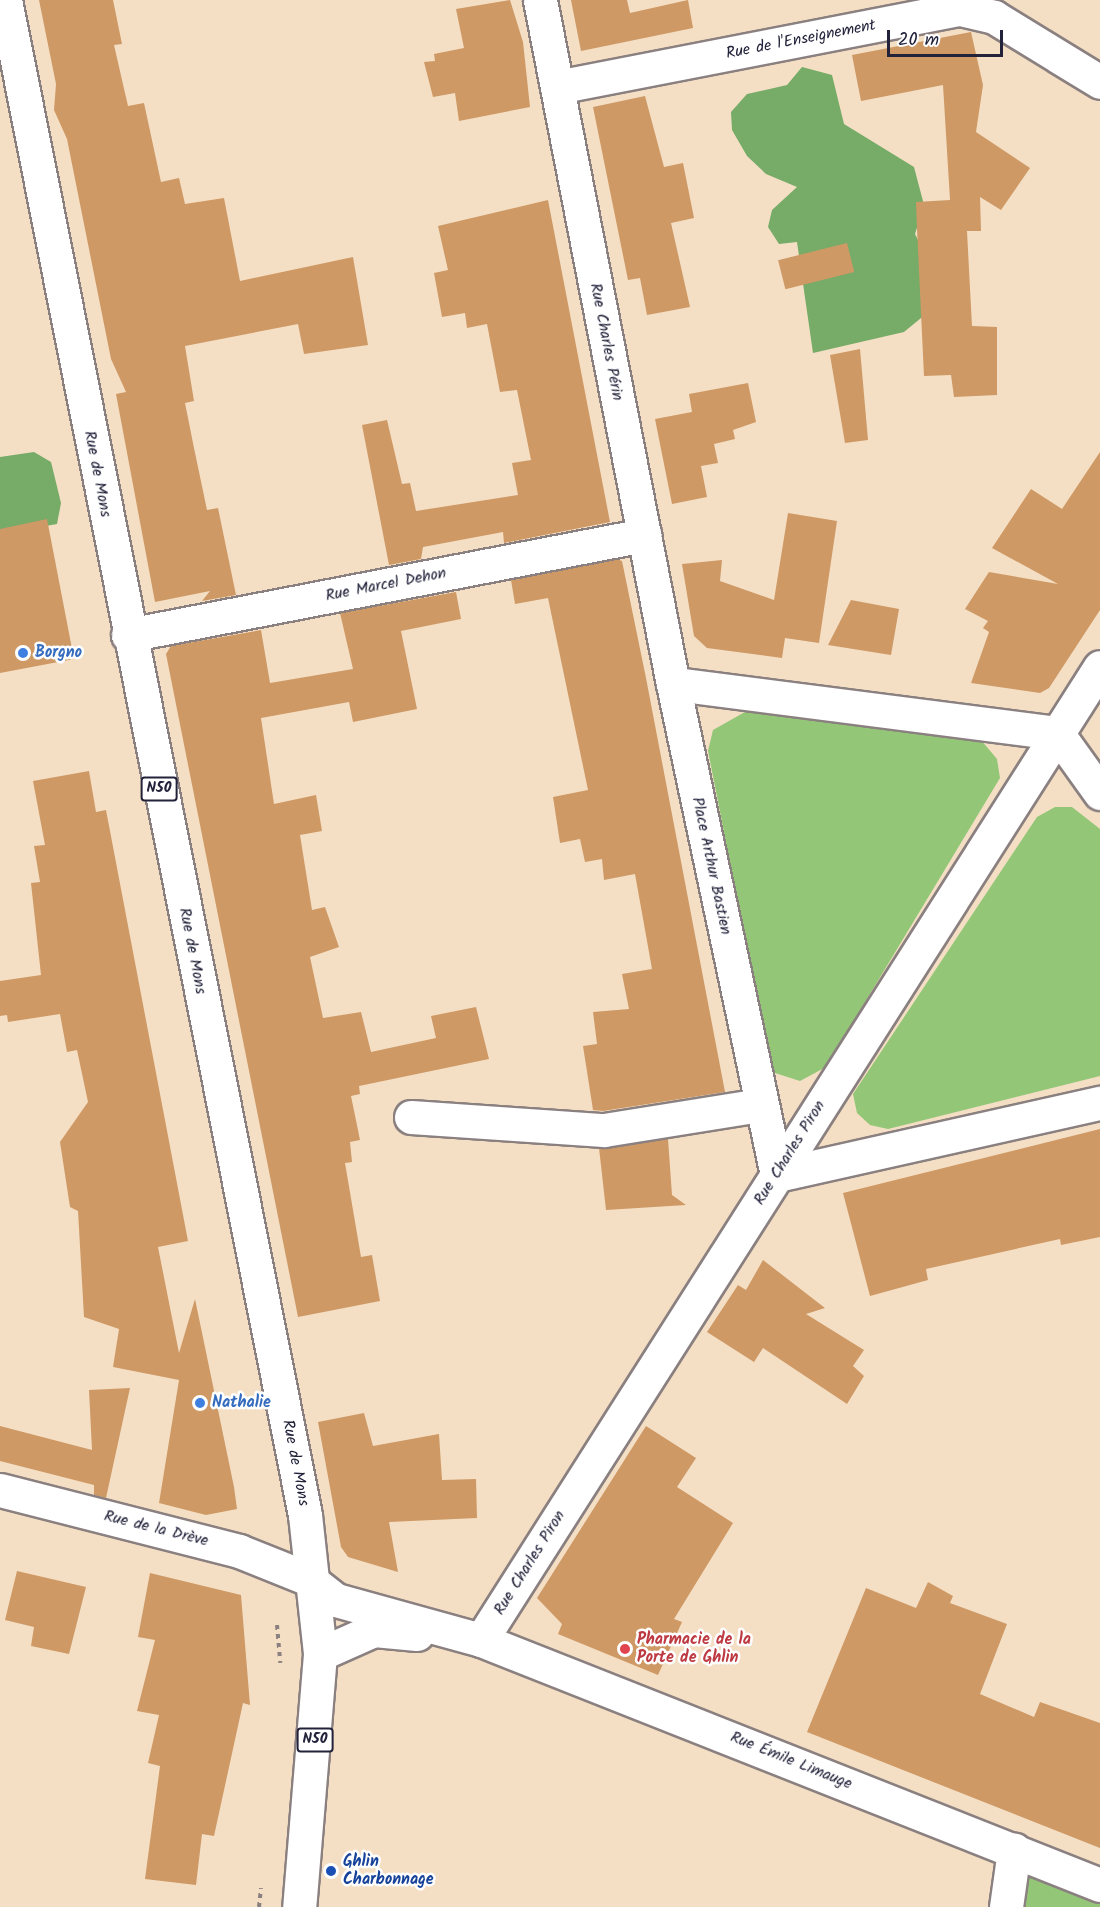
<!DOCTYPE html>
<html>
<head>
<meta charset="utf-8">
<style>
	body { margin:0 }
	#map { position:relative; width:1100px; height:1907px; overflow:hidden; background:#f4dfc4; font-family:Kalam,sans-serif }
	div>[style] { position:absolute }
	.green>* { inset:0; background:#93c677 }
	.forest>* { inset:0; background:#76ab68 }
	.building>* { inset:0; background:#ce9965; transform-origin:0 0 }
	.path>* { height:4px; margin-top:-2px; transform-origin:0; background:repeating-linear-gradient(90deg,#8b8080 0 4.5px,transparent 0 9px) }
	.roads { filter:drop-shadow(2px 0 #8b8080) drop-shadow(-2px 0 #8b8080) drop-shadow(0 2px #8b8080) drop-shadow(0 -2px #8b8080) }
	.minor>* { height:33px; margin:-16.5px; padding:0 16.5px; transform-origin:16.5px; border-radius:16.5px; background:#fff }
	.major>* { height:33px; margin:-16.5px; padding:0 16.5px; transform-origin:16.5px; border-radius:16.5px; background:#fff }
	.dots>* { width:16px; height:16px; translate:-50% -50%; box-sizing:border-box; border:3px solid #fff; border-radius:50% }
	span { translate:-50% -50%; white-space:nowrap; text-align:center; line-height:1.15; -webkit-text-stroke:5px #fff; paint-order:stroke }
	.shield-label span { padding:2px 4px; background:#fff; border:2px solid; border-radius:4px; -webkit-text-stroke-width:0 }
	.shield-label { font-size:15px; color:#22223b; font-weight:700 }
	.street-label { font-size:16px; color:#22223b }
	.shop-label { font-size:16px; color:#366cbe; font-weight:700 }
	.left { translate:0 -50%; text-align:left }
	.health-label { font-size:16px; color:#be3a42; font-weight:700 }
	.transit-label { font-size:16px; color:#164399; font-weight:700 }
	.scale { position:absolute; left:887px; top:30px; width:116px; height:27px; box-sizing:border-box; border:3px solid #22223b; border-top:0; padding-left:8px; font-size:18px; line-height:21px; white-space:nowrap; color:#22223b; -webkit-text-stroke:4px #fff; paint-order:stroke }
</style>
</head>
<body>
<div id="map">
	<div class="green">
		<i style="clip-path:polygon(752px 708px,981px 740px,997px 759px,1000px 778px,826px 1067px,800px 1081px,775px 1073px,768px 1055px,708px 751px,713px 730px)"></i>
		<i style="clip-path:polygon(1055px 807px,1072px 807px,1100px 829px,1100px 1076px,888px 1129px,870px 1125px,857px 1113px,853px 1094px,1037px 817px)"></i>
		<i style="clip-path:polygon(1014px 1850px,1100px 1885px,1100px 1907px,1006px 1907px)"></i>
	</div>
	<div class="forest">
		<i style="clip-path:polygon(802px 67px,832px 75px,844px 124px,914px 167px,924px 205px,915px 234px,933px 270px,932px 309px,904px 332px,813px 353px,797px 242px,779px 244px,768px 227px,772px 210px,797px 187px,766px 174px,747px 156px,732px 130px,731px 112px,747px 94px,787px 85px)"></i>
		<i style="clip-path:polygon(34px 452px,51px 462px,61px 503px,57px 524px,0 534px,0 457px)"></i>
	</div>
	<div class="building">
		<i style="clip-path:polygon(39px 0,113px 0,122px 44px,114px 45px,128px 106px,144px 103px,161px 182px,179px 178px,185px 204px,224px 198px,240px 281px,353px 257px,368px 345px,304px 354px,298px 324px,185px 346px,194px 401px,185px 403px,194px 448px,207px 510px,218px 508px,236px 595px,202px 601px,210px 591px,155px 602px,116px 394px,126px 392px,111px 359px,67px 139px,54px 110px,56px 84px)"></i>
		<i style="clip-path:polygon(510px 0,523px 42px,530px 107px,459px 121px,455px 93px,433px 97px,424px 62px,435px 61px,434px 54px,464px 48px,456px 9px)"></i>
		<i style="clip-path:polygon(571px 0,627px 0,630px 13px,688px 0,693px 28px,581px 51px)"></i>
		<i style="clip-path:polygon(971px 32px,983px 85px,976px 132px,1030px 168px,1001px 210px,980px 197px,981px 231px,967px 231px,972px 326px,997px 327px,997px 395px,954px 397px,951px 375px,924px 376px,917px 229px,916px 202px,950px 200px,943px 85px,861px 101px,852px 55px)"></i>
		<i style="clip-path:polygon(645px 96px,664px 167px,683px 163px,694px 218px,671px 223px,690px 307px,647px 315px,640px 278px,628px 280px,593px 107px)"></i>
		<i style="clip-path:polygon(548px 200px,610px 522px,504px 543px,503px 532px,423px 547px,421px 559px,389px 565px,362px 425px,387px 420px,402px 484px,410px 483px,416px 511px,518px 495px,512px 463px,531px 460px,517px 390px,500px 392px,487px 324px,467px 328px,465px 313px,442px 317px,434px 273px,448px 270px,438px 226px)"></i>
		<i style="left:847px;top:243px;width:30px;height:71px;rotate:76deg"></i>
		<i style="clip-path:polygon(860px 349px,868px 440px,845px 443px,830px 355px)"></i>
		<i style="clip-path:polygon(748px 383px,756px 422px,733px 430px,735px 439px,714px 444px,718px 463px,701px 466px,707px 497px,672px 504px,655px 419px,692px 412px,689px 394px)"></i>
		<i style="clip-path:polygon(1100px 452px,1100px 610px,1049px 688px,1040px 693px,971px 683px,989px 632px,983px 628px,988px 621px,965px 609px,989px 572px,1058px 584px,992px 548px,1031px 489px,1062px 509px)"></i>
		<i style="clip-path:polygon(788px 513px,837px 521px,819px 643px,785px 638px,782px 658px,707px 648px,694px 636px,682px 564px,722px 560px,720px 581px,774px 600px)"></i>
		<i style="clip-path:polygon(47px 519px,74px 659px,0 673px,0 529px)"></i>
		<i style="clip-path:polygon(617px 559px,622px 561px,646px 678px,725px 1092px,603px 1111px,593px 1110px,583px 1046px,597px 1044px,593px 1012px,629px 1009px,622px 974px,652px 969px,635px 874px,604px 880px,602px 859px,585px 862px,580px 839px,560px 843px,553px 797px,588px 790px,548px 598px,515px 604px,511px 580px)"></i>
		<i style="clip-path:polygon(456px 592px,461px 619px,401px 631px,417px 709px,353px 722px,349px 702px,261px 718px,274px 804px,316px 795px,322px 831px,300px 835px,312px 910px,325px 907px,339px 947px,310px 957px,323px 1018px,361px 1012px,371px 1052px,436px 1038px,431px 1016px,476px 1007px,489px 1059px,359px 1086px,360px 1094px,351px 1096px,360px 1140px,350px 1142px,352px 1162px,345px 1163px,361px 1257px,372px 1255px,380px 1301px,298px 1317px,166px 654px,171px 646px,261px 630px,270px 683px,353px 669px,340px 613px)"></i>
		<i style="clip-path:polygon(851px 600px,899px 609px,891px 655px,828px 645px)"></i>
		<i style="clip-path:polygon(89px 771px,96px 812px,106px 810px,110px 831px,188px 1241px,158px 1247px,179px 1353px,195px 1299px,234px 1487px,237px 1509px,206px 1515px,159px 1503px,179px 1380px,113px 1367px,119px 1329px,84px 1317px,78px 1211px,70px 1207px,60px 1142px,88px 1102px,77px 1050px,67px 1052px,60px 1014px,8px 1022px,7px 1015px,0 1016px,0 981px,41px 975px,31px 883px,40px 882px,34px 846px,45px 845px,33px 781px)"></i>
		<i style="clip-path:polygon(1100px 1129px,1100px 1237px,1061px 1245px,1060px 1239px,926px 1269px,928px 1280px,870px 1296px,843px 1193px)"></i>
		<i style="clip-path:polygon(668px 1139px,672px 1195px,686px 1205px,606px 1210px,599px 1148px)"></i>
		<i style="clip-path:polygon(763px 1260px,825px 1308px,806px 1314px,864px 1350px,853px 1366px,864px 1376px,847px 1404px,763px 1348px,754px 1362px,707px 1332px,738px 1285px,746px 1290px)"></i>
		<i style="clip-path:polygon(130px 1388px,106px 1498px,94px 1495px,94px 1485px,0 1461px,0 1426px,92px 1450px,89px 1390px)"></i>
		<i style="clip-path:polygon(364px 1413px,373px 1446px,439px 1434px,442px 1480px,476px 1479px,477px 1518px,389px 1522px,398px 1572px,348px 1557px,341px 1547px,318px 1422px)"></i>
		<i style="clip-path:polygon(646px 1426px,696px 1458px,677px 1487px,733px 1523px,674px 1619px,682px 1622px,658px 1675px,558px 1634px,562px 1624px,537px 1598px)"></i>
		<i style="clip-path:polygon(17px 1571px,86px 1587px,69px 1654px,31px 1646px,34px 1627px,5px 1620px)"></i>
		<i style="clip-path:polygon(150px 1573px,241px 1595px,250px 1705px,243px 1703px,214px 1836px,202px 1834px,196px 1885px,145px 1879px,160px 1766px,148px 1763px,159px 1715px,137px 1711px,155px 1640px,138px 1637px)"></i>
		<i style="clip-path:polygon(928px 1582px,953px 1596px,950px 1603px,1007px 1624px,980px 1694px,1034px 1717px,1040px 1702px,1100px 1723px,1100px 1848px,807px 1732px,866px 1588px,916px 1608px)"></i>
	</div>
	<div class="path">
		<i style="left:277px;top:1625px;width:38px;rotate:85deg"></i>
		<i style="left:259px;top:1907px;width:19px;rotate:-84deg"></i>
	</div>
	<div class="roads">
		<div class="minor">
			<i style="left:540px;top:0;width:697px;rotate:79deg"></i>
			<i style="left:557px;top:87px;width:410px;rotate:-11deg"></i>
			<i style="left:960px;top:9px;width:35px;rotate:13deg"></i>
			<i style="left:994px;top:17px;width:124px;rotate:31.5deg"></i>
			<i style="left:128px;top:635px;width:526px;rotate:-10.97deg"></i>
			<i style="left:1100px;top:793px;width:74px;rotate:-125.6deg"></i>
			<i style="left:1057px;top:733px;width:387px;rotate:-172.7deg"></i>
			<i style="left:673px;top:684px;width:502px;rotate:78.04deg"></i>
			<i style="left:777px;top:1175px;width:331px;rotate:-12.6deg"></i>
			<i style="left:411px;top:1117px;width:193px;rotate:3.9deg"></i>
			<i style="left:604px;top:1130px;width:158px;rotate:-9.1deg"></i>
			<i style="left:0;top:1490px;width:247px;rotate:14.3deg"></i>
			<i style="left:239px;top:1551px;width:75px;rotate:21.8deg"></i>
			<i style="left:309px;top:1579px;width:34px;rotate:38deg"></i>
			<i style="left:336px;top:1600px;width:150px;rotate:15.4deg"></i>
			<i style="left:481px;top:1640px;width:666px;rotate:21.59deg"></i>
			<i style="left:481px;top:1640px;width:1153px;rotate:-57.54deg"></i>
			<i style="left:320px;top:1654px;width:59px;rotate:-24deg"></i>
			<i style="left:374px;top:1630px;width:43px;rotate:5.3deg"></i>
			<i style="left:1006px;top:1907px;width:58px;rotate:-82deg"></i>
		</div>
		<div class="major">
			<i style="left:5px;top:0;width:1544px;rotate:78.8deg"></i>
			<i style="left:305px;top:1515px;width:140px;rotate:83.8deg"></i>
			<i style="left:320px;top:1654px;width:254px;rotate:94.7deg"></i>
		</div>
	</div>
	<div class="dots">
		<i style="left:23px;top:653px;background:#3f7fe0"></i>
		<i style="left:200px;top:1403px;background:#3f7fe0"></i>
		<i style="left:625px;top:1649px;background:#e0444e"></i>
		<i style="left:331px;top:1871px;background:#1a4fb4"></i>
	</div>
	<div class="shield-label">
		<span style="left:159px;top:789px">N50</span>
		<span style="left:315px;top:1740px">N50</span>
	</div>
	<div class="street-label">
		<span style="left:801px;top:40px;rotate:-11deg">Rue de l'Enseignement</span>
		<span style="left:606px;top:342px;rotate:79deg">Rue Charles Périn</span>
		<span style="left:97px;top:474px;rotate:79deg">Rue de Mons</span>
		<span style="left:386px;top:585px;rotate:-11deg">Rue Marcel Dehon</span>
		<span style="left:711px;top:866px;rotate:78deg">Place Arthur Bastien</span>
		<span style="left:192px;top:951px;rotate:79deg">Rue de Mons</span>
		<span style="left:790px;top:1153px;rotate:-58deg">Rue Charles Piron</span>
		<span style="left:295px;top:1463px;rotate:79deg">Rue de Mons</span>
		<span style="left:156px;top:1529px;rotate:14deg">Rue de la Drève</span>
		<span style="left:530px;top:1563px;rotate:-58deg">Rue Charles Piron</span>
		<span style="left:791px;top:1761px;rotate:22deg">Rue Émile Limauge</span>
	</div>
	<div class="shop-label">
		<span class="left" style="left:35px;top:653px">Borgno</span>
		<span class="left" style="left:212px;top:1403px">Nathalie</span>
	</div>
	<div class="health-label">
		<span class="left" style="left:637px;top:1649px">Pharmacie de la<br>Porte de Ghlin</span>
	</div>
	<div class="transit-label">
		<span class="left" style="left:343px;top:1871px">Ghlin<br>Charbonnage</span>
	</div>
	<div class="scale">20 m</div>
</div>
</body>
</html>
